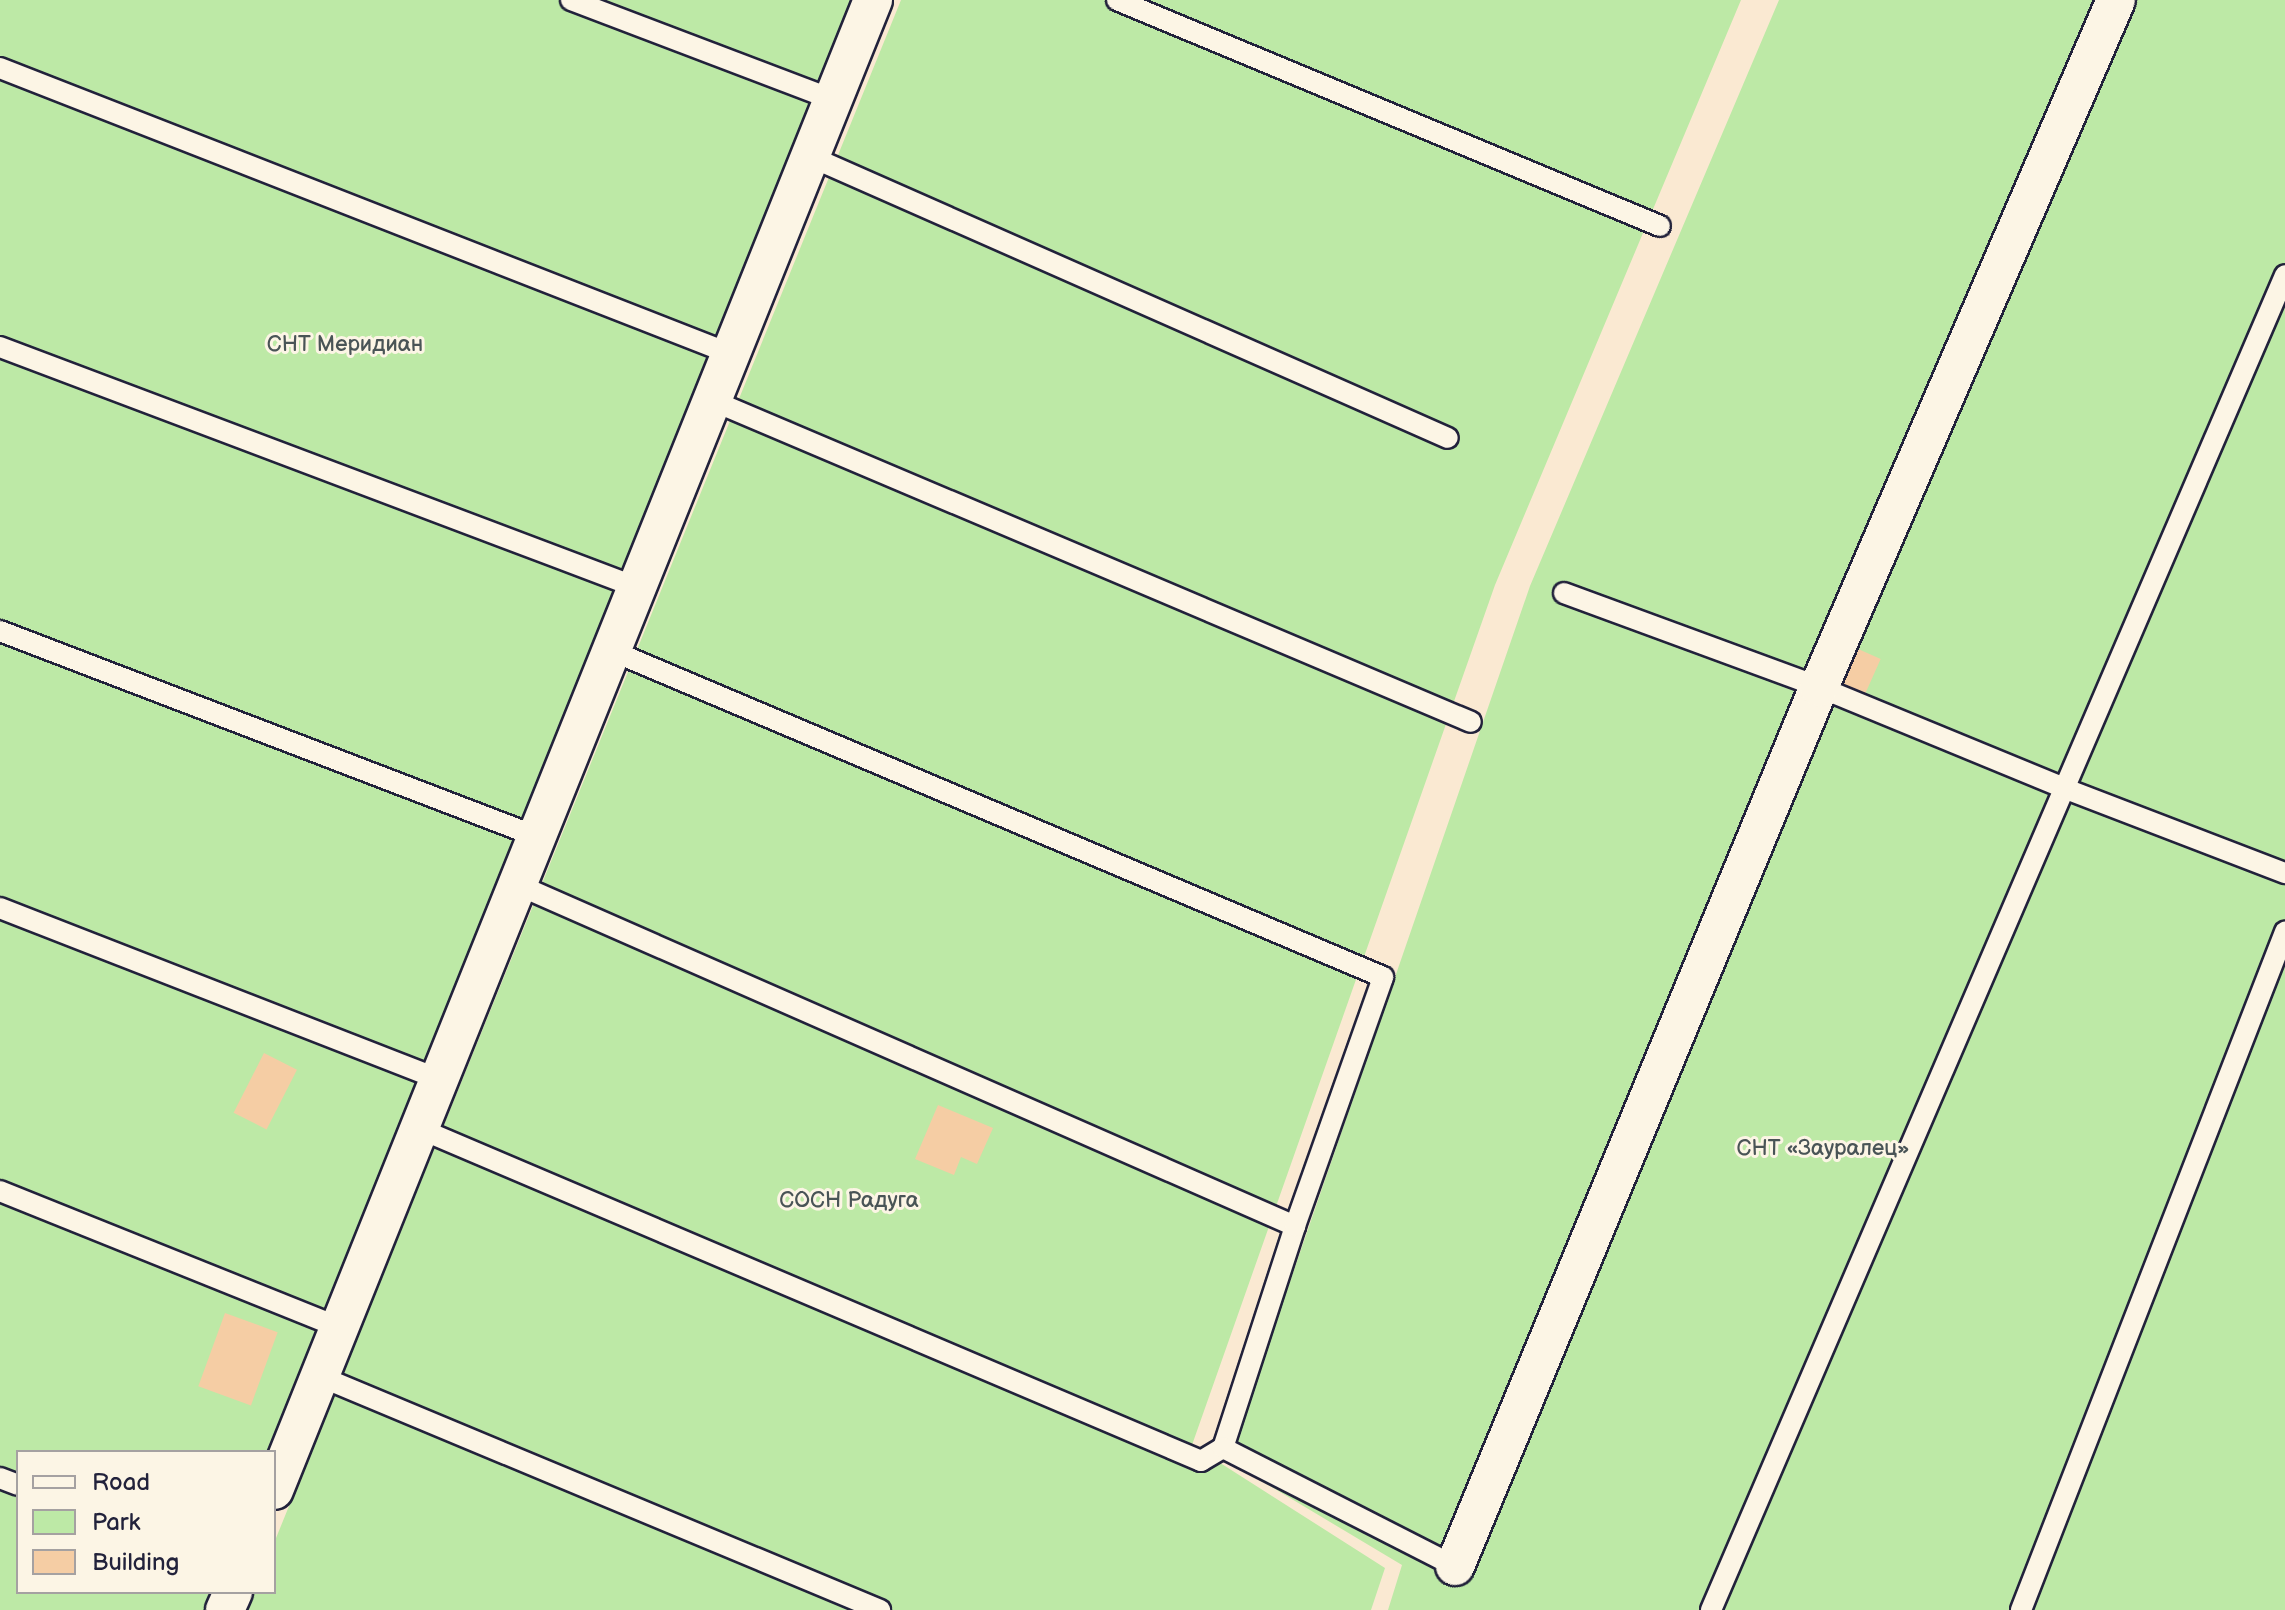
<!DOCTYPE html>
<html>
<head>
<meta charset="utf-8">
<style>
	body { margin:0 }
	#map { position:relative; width:2285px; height:1610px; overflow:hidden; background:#fae9d2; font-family:"Balsamiq Sans",sans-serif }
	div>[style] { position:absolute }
	.green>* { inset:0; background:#bde9a6 }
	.building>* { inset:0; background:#f5cda4; transform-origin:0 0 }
	.roads { filter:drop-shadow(2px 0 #22223b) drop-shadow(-2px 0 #22223b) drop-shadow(0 2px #22223b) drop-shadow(0 -2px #22223b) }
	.service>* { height:20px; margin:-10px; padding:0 10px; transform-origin:10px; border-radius:10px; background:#fcf5e5 }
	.minor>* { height:38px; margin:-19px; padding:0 19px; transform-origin:19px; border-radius:19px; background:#fcf5e5 }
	span { translate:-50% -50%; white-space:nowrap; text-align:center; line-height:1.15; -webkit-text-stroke:6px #fcf5e5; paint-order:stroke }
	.park-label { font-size:22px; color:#495456 }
	.legend { position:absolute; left:16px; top:1450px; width:260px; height:144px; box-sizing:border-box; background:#fcf5e5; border:2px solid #a5a1a1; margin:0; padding:10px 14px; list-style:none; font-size:24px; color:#22223b }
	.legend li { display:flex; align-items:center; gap:16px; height:40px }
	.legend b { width:40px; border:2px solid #a5a1a1 }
</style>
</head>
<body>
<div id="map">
	<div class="green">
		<i style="clip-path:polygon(0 0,855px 0,272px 1452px,18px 1452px,18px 1592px,215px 1592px,208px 1610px,0 1610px)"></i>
		<i style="clip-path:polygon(901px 0,1741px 0,1495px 585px,1192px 1445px,1385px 1568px,1371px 1610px,247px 1610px,254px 1592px,274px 1592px,274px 1543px)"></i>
		<i style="clip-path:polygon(1779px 0,2285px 0,2285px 1610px,1388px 1610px,1402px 1565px,1228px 1461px,1530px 586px)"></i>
	</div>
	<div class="building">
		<i style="left:1856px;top:648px;width:27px;height:43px;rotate:24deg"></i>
		<i style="left:264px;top:1053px;width:37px;height:67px;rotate:27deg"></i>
		<i style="clip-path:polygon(938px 1105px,993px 1128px,977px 1164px,961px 1157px,954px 1175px,915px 1159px)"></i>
		<i style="left:225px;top:1313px;width:56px;height:78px;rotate:20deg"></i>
	</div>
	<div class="roads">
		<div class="service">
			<i style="left:571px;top:0;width:281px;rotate:20.8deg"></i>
			<i style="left:1117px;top:0;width:588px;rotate:22.6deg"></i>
			<i style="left:0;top:68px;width:785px;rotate:21.37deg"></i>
			<i style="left:809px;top:156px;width:698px;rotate:23.81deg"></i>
			<i style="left:0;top:347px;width:680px;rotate:20.67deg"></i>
			<i style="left:711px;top:400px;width:825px;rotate:22.96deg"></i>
			<i style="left:1564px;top:593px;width:272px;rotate:20.2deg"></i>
			<i style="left:1819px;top:687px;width:267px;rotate:22.4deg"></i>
			<i style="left:2066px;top:789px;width:235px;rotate:21deg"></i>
			<i style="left:0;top:631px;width:576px;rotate:20.95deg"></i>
			<i style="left:516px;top:884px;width:851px;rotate:23.7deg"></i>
			<i style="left:0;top:908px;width:470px;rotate:21.3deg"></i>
			<i style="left:418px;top:1128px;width:851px;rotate:23.04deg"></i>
			<i style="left:1201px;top:1461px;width:26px;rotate:-31deg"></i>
			<i style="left:1223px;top:1448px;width:233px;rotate:-72deg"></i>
			<i style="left:1295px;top:1226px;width:264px;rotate:-70.5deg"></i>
			<i style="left:1383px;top:977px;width:839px;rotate:-157.07deg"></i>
			<i style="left:0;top:1191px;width:365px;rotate:21.9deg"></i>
			<i style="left:319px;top:1376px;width:608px;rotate:22.64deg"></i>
			<i style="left:1223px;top:1448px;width:260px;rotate:27deg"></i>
			<i style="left:0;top:1478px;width:19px;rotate:21deg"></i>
			<i style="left:1711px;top:1610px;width:1453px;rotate:-66.73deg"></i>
			<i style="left:2021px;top:1610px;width:728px;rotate:-68.73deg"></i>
		</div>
		<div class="minor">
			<i style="left:274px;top:1490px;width:1606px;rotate:-68.1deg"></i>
			<i style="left:1455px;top:1566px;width:951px;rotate:-67.51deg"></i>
			<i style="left:1819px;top:687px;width:748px;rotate:-66.62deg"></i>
			<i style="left:225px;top:1610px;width:20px;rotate:-66deg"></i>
		</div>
	</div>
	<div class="park-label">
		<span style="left:345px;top:345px">СНТ Меридиан</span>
		<span style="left:1823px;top:1149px">СНТ «Зауралец»</span>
		<span style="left:849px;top:1201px">СОСН Радуга</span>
	</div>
	<ul class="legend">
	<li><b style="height:10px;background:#fcf5e5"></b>Road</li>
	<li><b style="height:22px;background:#bde9a6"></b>Park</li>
	<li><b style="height:22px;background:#f5cda4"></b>Building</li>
	</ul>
</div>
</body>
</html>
